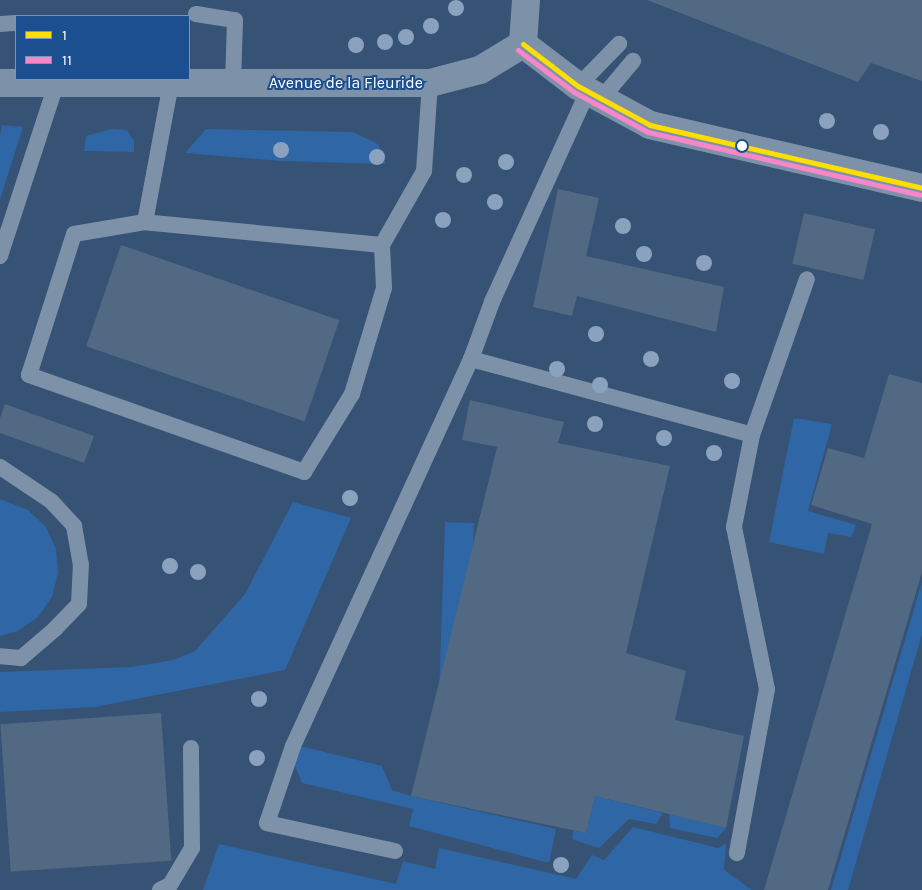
<!DOCTYPE html>
<html>
<head>
<meta charset="utf-8">
<style>
	body { margin:0 }
	#map { position:relative; width:922px; height:890px; overflow:hidden; background:#365274; font-family:Karla,sans-serif }
	div>[style] { position:absolute }
	.green>* { inset:0; background:#2f66a5; transform-origin:0 0 }
	.building>* { inset:0; background:#526984; transform-origin:0 0 }
	.lane>* { height:16px; margin:-8px; padding:0 8px; transform-origin:8px; border-radius:8px; background:#7d92a8 }
	.street>* { height:28px; margin:-14px; padding:0 14px; transform-origin:14px; border-radius:14px; background:#7d92a8 }
	.bus-1>* { height:5px; margin:-2.5px; padding:0 2.5px; transform-origin:2.5px; border-radius:2.5px; background:#ffde00 }
	.bus-2>* { height:5px; margin:-2.5px; padding:0 2.5px; transform-origin:2.5px; border-radius:2.5px; background:#f986c8 }
	.trees>* { width:16px; height:16px; margin:-8px; border-radius:50%; background:#8aa2be }
	.dots>* { width:14px; height:14px; translate:-50% -50%; box-sizing:border-box; border:2px solid #1b4f8f; border-radius:50% }
	span { translate:-50% -50%; white-space:nowrap; text-align:center; line-height:1.15; -webkit-text-stroke:4px #1b4f8f; paint-order:stroke }
	.street-label { font-size:16px; color:#fff }
	.legend { position:absolute; left:15px; top:15px; width:175px; height:65px; box-sizing:border-box; background:#1b4f8f; border:1px solid #7695bc; margin:0; padding:6px 9px; list-style:none; font-size:15px; color:#fff }
	.legend li { display:flex; align-items:center; gap:10px; height:25px }
	.legend b { width:25px; border:1px solid #7695bc }
</style>
</head>
<body>
<div id="map">
	<div class="green">
		<i style="clip-path:polygon(2px 125px,23px 127px,0 200px,0 136px)"></i>
		<i style="clip-path:polygon(111px 129px,127px 130px,134px 141px,134px 152px,84px 151px,86px 136px)"></i>
		<i style="clip-path:polygon(206px 129px,353px 132px,378px 144px,386px 164px,281px 161px,185px 153px)"></i>
		<i style="clip-path:polygon(794px 418px,832px 424px,808px 511px,856px 525px,851px 537px,828px 533px,824px 554px,769px 542px)"></i>
		<i style="clip-path:polygon(0 499px,28px 510px,46px 527px,56px 549px,58px 573px,52px 597px,38px 617px,18px 631px,0 636px)"></i>
		<i style="clip-path:polygon(293px 502px,351px 518px,285px 670px,95px 707px,0 712px,0 672px,131px 667px,173px 660px,195px 651px,245px 594px)"></i>
		<i style="left:445px;top:522px;width:29px;height:171px;rotate:2deg"></i>
		<i style="clip-path:polygon(922px 582px,922px 634px,848px 890px,831px 890px)"></i>
		<i style="clip-path:polygon(300px 746px,382px 766px,392px 790px,411px 796px,556px 829px,549px 863px,409px 826px,413px 809px,302px 783px,293px 761px)"></i>
		<i style="clip-path:polygon(595px 796px,663px 813px,656px 824px,629px 819px,599px 848px,572px 839px,573px 831px,586px 832px)"></i>
		<i style="clip-path:polygon(669px 813px,726px 828px,717px 838px,670px 828px)"></i>
		<i style="clip-path:polygon(633px 827px,718px 848px,726px 843px,724px 870px,752px 890px,203px 890px,219px 844px,396px 884px,403px 861px,435px 869px,439px 848px,576px 879px,592px 855px,604px 860px)"></i>
	</div>
	<div class="building">
		<i style="clip-path:polygon(647px 0,922px 0,922px 81px,871px 63px,858px 82px)"></i>
		<i style="clip-path:polygon(558px 189px,599px 198px,586px 256px,724px 287px,716px 332px,577px 296px,572px 316px,533px 307px)"></i>
		<i style="left:804px;top:213px;width:73px;height:52px;rotate:13deg"></i>
		<i style="left:121px;top:245px;width:231px;height:107px;rotate:19deg"></i>
		<i style="clip-path:polygon(889px 374px,922px 383px,922px 572px,828px 890px,764px 890px,872px 524px,811px 505px,828px 448px,864px 458px)"></i>
		<i style="clip-path:polygon(470px 400px,564px 422px,558px 443px,670px 466px,626px 653px,686px 671px,675px 720px,744px 736px,726px 828px,595px 796px,586px 833px,411px 796px,497px 447px,462px 440px)"></i>
		<i style="clip-path:polygon(5px 404px,94px 436px,84px 463px,0 433px,0 418px)"></i>
		<i style="left:161px;top:713px;width:148px;height:161px;rotate:86deg"></i>
	</div>
	<div class="lane">
		<i style="left:196px;top:14px;width:39px;rotate:9deg"></i>
		<i style="left:235px;top:20px;width:63px;rotate:91.8deg"></i>
		<i style="left:0;top:24px;width:16px;rotate:-4deg"></i>
		<i style="left:578px;top:86px;width:59px;rotate:-45.7deg"></i>
		<i style="left:588px;top:91px;width:232px;rotate:114.5deg"></i>
		<i style="left:492px;top:302px;width:61px;rotate:110.2deg"></i>
		<i style="left:471px;top:359px;width:291px;rotate:15.1deg"></i>
		<i style="left:752px;top:435px;width:94px;rotate:101.1deg"></i>
		<i style="left:734px;top:527px;width:165px;rotate:78.5deg"></i>
		<i style="left:767px;top:689px;width:167px;rotate:100.4deg"></i>
		<i style="left:601px;top:99px;width:50px;rotate:-49.9deg"></i>
		<i style="left:145px;top:222px;width:72px;rotate:170.4deg"></i>
		<i style="left:74px;top:234px;width:148px;rotate:107.7deg"></i>
		<i style="left:29px;top:375px;width:292px;rotate:19.4deg"></i>
		<i style="left:304px;top:472px;width:92px;rotate:-58.4deg"></i>
		<i style="left:352px;top:394px;width:111px;rotate:-73.2deg"></i>
		<i style="left:384px;top:288px;width:43px;rotate:-92.7deg"></i>
		<i style="left:382px;top:245px;width:238px;rotate:-174.5deg"></i>
		<i style="left:145px;top:222px;width:141px;rotate:-79.4deg"></i>
		<i style="left:382px;top:245px;width:85px;rotate:-60.4deg"></i>
		<i style="left:424px;top:171px;width:88px;rotate:-86.1deg"></i>
		<i style="left:0;top:256px;width:183px;rotate:-71.9deg"></i>
		<i style="left:752px;top:435px;width:165px;rotate:-70.6deg"></i>
		<i style="left:0;top:467px;width:61px;rotate:33.7deg"></i>
		<i style="left:51px;top:501px;width:34px;rotate:47deg"></i>
		<i style="left:74px;top:526px;width:39px;rotate:80deg"></i>
		<i style="left:81px;top:564px;width:40px;rotate:92.9deg"></i>
		<i style="left:79px;top:604px;width:35px;rotate:134deg"></i>
		<i style="left:55px;top:629px;width:45px;rotate:139.5deg"></i>
		<i style="left:21px;top:658px;width:21px;rotate:-175deg"></i>
		<i style="left:395px;top:851px;width:131px;rotate:-167.7deg"></i>
		<i style="left:267px;top:823px;width:81px;rotate:-71.3deg"></i>
		<i style="left:293px;top:746px;width:426px;rotate:-65.3deg"></i>
		<i style="left:160px;top:890px;width:11px;rotate:-27deg"></i>
		<i style="left:170px;top:885px;width:43px;rotate:-59.3deg"></i>
		<i style="left:192px;top:848px;width:100px;rotate:-90.6deg"></i>
	</div>
	<div class="street">
		<i style="left:523px;top:44px;width:69px;rotate:37.4deg"></i>
		<i style="left:578px;top:86px;width:82px;rotate:28.4deg"></i>
		<i style="left:650px;top:125px;width:279px;rotate:13deg"></i>
		<i style="left:523px;top:44px;width:44px;rotate:-86.1deg"></i>
		<i style="left:0;top:83px;width:430px"></i>
		<i style="left:430px;top:83px;width:52px;rotate:-14.6deg"></i>
		<i style="left:480px;top:70px;width:50px;rotate:-31.2deg"></i>
	</div>
	<div class="bus-1">
		<i style="left:523px;top:44px;width:69px;rotate:37.4deg"></i>
		<i style="left:578px;top:86px;width:82px;rotate:28.4deg"></i>
		<i style="left:650px;top:125px;width:279px;rotate:13deg"></i>
	</div>
	<div class="bus-2">
		<i style="left:518px;top:50px;width:70px;rotate:36.9deg"></i>
		<i style="left:574px;top:92px;width:84px;rotate:28.4deg"></i>
		<i style="left:648px;top:132px;width:279px;rotate:13deg"></i>
	</div>
	<div class="trees">
		<i style="left:456px;top:8px"></i>
		<i style="left:431px;top:26px"></i>
		<i style="left:406px;top:37px"></i>
		<i style="left:385px;top:42px"></i>
		<i style="left:356px;top:45px"></i>
		<i style="left:827px;top:121px"></i>
		<i style="left:881px;top:132px"></i>
		<i style="left:281px;top:150px"></i>
		<i style="left:377px;top:157px"></i>
		<i style="left:506px;top:162px"></i>
		<i style="left:464px;top:175px"></i>
		<i style="left:495px;top:202px"></i>
		<i style="left:443px;top:220px"></i>
		<i style="left:623px;top:226px"></i>
		<i style="left:644px;top:254px"></i>
		<i style="left:704px;top:263px"></i>
		<i style="left:596px;top:334px"></i>
		<i style="left:651px;top:359px"></i>
		<i style="left:557px;top:369px"></i>
		<i style="left:732px;top:381px"></i>
		<i style="left:600px;top:385px"></i>
		<i style="left:595px;top:424px"></i>
		<i style="left:664px;top:438px"></i>
		<i style="left:714px;top:453px"></i>
		<i style="left:350px;top:498px"></i>
		<i style="left:170px;top:566px"></i>
		<i style="left:198px;top:572px"></i>
		<i style="left:259px;top:699px"></i>
		<i style="left:257px;top:758px"></i>
		<i style="left:561px;top:865px"></i>
	</div>
	<div class="dots">
		<i style="left:742px;top:146px;background:#fff"></i>
	</div>
	<div class="street-label">
		<span style="left:346px;top:83px">Avenue de la Fleuride</span>
	</div>
	<ul class="legend">
	<li><b style="height:6px;background:#ffde00"></b>1</li>
	<li><b style="height:6px;background:#f986c8"></b>11</li>
	</ul>
</div>
</body>
</html>
